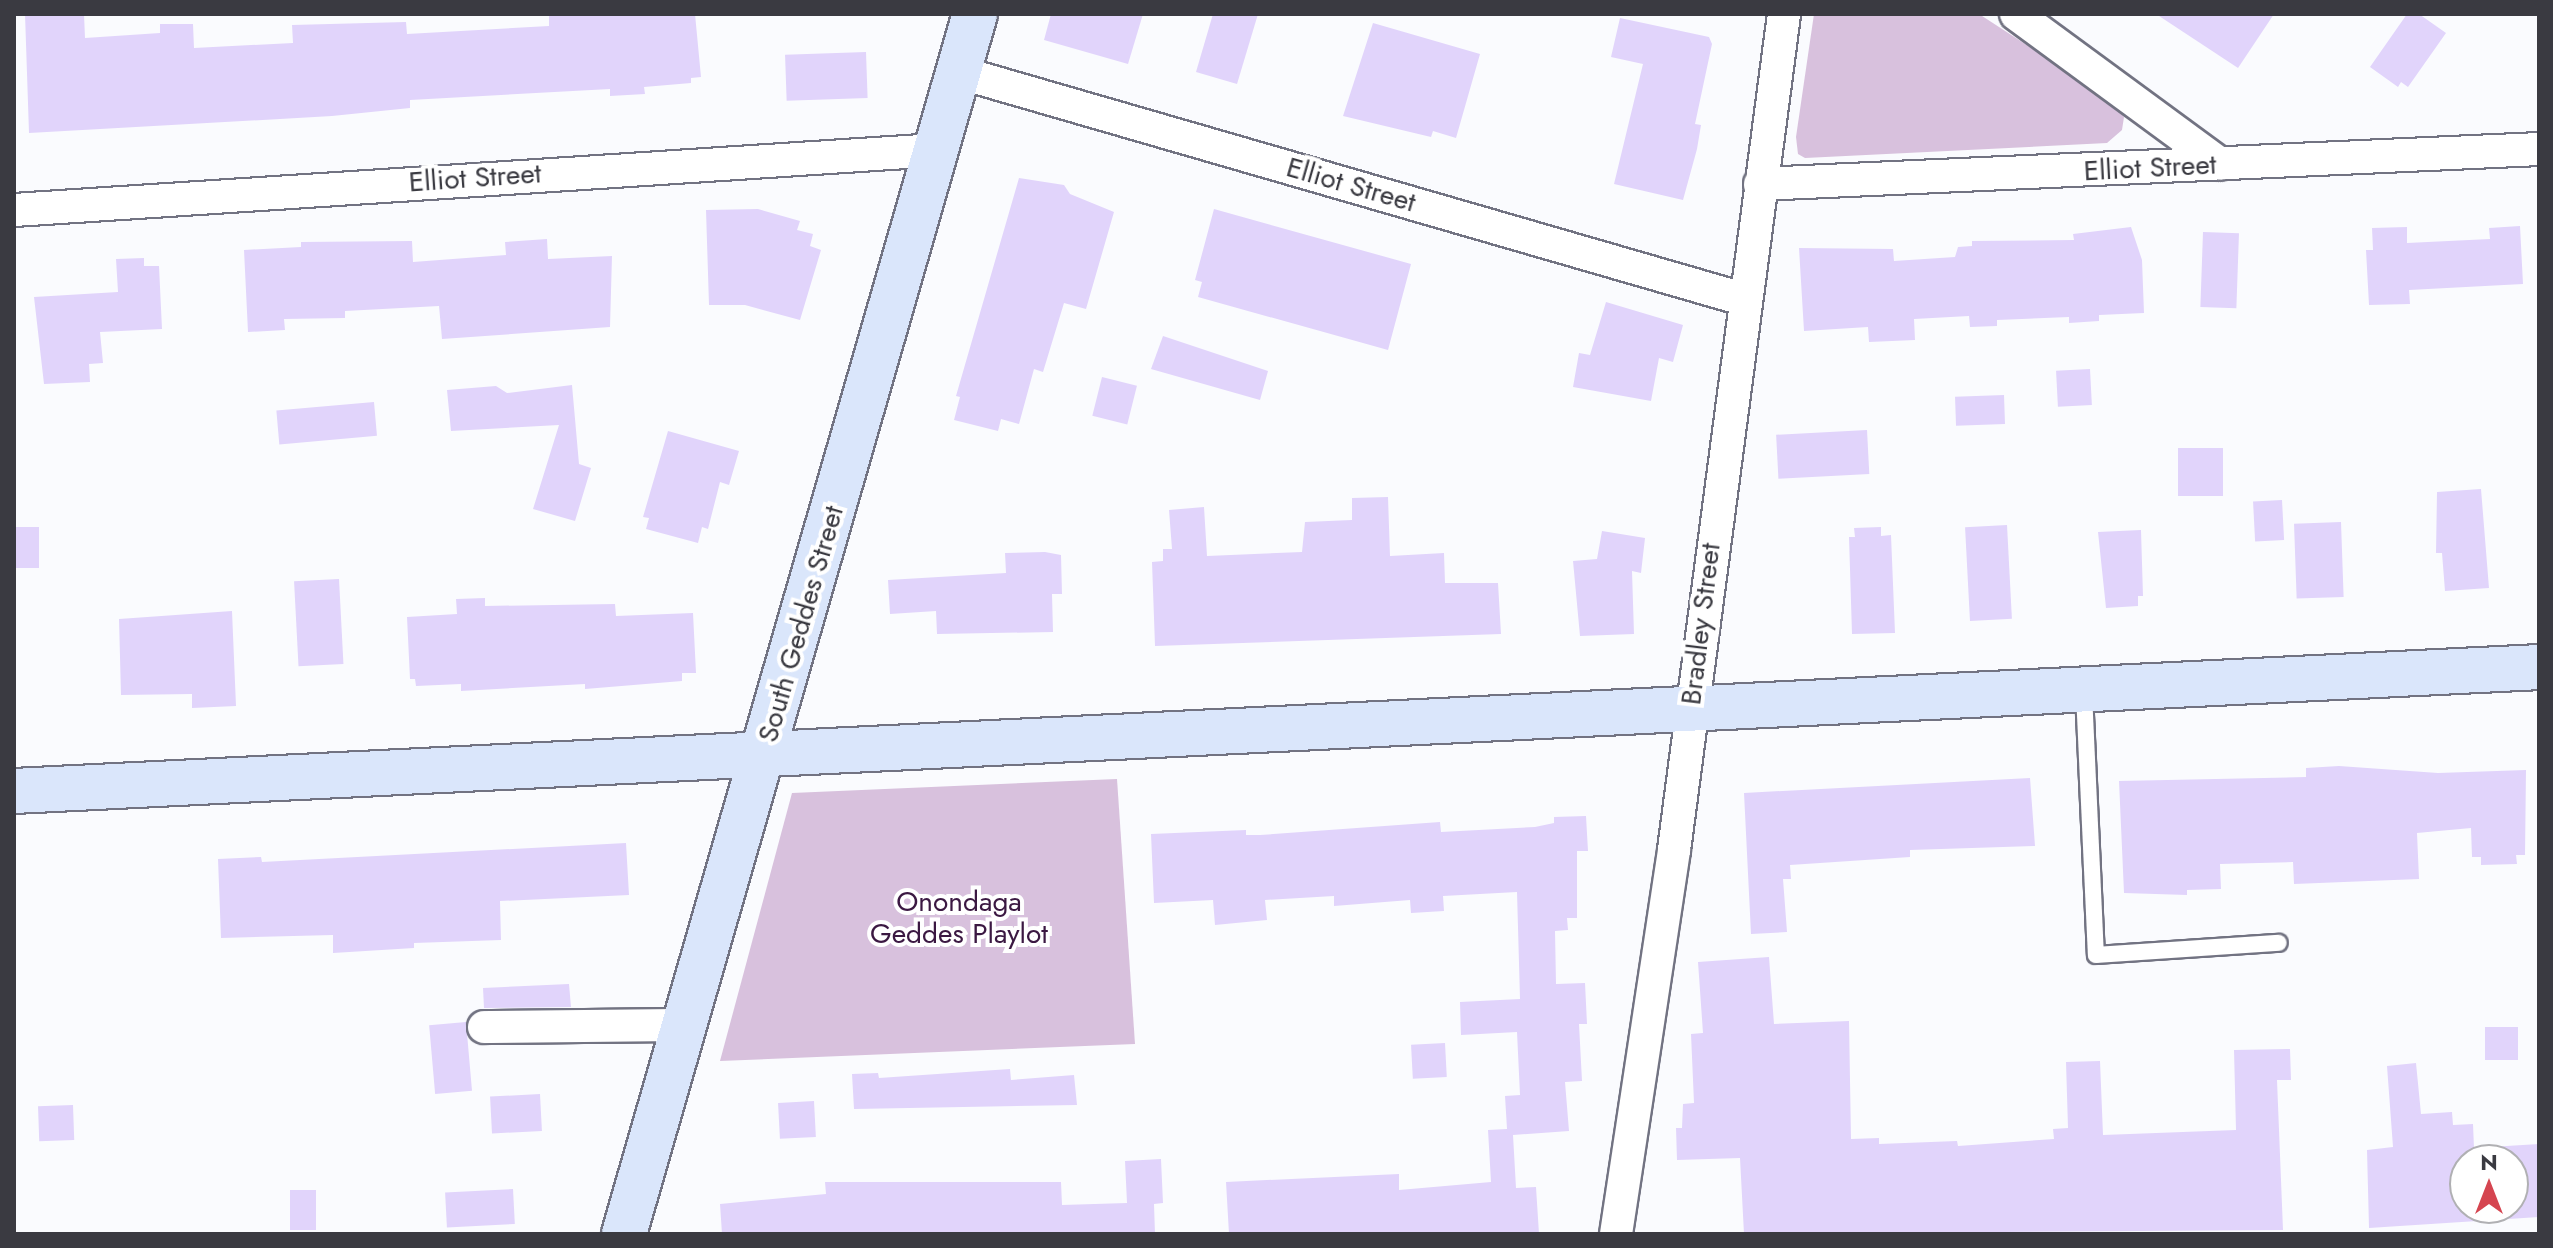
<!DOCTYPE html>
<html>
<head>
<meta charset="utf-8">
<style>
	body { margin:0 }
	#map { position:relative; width:2553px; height:1248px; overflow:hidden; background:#fafbfe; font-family:Jost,sans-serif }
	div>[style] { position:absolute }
	.green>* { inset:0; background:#d8c1dd }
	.building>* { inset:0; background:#e1d4fb; transform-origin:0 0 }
	.roads { filter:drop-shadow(2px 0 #727382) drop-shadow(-2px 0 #727382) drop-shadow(0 2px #727382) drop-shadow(0 -2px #727382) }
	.lane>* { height:16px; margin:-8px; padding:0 8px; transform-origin:8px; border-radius:8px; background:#fff }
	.street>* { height:32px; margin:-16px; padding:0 16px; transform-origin:16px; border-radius:16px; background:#fff }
	.secondary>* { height:44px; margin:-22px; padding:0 22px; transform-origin:22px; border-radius:22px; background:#dae6fb }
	span { translate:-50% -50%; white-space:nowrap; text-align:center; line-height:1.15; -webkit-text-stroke:8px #fff; paint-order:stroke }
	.street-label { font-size:28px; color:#3a3a41 }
	.park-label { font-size:28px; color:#3b1842 }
	.frame { position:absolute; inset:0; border:16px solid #3a3a41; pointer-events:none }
	.north { position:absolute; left:2449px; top:1144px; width:80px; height:80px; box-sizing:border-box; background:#fff; border:2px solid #b0b0b3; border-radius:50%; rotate:0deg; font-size:22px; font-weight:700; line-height:32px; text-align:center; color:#3a3a41 }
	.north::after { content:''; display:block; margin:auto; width:28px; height:36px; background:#d54550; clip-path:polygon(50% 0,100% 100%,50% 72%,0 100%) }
</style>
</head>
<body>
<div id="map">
	<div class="green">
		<i style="clip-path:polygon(1814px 14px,1979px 14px,2111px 100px,2124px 117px,2122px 130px,2107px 143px,1805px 158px,1798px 154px,1796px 137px)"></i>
		<i style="clip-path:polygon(1117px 779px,1135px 1044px,720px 1061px,792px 793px)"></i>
	</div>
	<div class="building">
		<i style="clip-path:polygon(25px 14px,84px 14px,85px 38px,160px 33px,160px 24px,193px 24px,194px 48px,293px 43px,292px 25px,406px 22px,407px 34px,549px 26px,549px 16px,695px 14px,701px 77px,691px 78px,691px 83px,644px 87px,645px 94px,610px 96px,610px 89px,410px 100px,410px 108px,332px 116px,29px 133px)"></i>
		<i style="clip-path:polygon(1051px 14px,1143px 14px,1128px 64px,1044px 40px)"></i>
		<i style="clip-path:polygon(1213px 14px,1258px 14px,1237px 84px,1196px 72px)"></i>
		<i style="clip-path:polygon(2156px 14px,2274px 14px,2238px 68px)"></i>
		<i style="clip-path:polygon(2407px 14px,2419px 14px,2446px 33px,2408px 87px,2401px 82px,2398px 87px,2370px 67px)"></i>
		<i style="clip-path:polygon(1620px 18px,1709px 37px,1712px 44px,1695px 124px,1701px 125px,1697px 149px,1683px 200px,1614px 184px,1643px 64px,1611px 57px)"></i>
		<i style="clip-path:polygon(1373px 23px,1480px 54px,1456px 138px,1433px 131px,1431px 137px,1343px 116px)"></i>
		<i style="left:866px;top:52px;width:46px;height:81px;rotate:88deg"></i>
		<i style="clip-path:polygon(1019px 178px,1064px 185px,1070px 194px,1114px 212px,1086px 309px,1064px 303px,1043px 372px,1034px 369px,1019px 424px,1001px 419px,998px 431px,954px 420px,960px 397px,956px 396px)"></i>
		<i style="clip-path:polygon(758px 209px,800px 221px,797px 230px,813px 234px,810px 246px,821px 250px,800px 320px,745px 305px,709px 305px,706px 210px)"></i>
		<i style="clip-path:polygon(1214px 209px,1411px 264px,1388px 350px,1198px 297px,1202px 282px,1195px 280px)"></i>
		<i style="clip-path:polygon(2520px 226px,2523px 284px,2409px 290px,2410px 304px,2369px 305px,2366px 250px,2373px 250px,2372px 228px,2407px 227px,2407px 243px,2490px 239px,2489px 228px)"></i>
		<i style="clip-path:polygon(2131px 227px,2142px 260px,2144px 313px,2099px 315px,2099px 321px,2069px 323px,2069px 317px,1997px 320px,1997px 326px,1970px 327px,1969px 316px,1914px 319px,1915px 340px,1869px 342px,1868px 327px,1804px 331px,1799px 248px,1893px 249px,1894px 261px,1955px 257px,1958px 247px,1972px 246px,1972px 241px,2074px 240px,2073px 234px)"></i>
		<i style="left:2203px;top:232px;width:36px;height:75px;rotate:2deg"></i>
		<i style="clip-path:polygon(547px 239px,548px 259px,612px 256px,610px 327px,442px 339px,439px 306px,345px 311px,345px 318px,284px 319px,285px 330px,248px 332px,244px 250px,301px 247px,301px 242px,412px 241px,413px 262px,506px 255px,505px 242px)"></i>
		<i style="clip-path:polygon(144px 258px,144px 266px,159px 266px,162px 329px,100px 332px,103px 363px,89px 364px,90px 382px,44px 384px,34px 297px,118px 292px,116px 259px)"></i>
		<i style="clip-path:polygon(1606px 302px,1683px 325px,1673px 362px,1659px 358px,1651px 401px,1573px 387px,1579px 353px,1590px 355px)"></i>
		<i style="clip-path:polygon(1163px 336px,1268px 371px,1260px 400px,1151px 369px)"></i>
		<i style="left:2090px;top:369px;width:36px;height:34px;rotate:87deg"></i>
		<i style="left:1102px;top:377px;width:36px;height:40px;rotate:14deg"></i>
		<i style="clip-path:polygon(572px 385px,579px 464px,591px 468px,575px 521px,533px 509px,559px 425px,451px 431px,447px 390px,496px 386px,507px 393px)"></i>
		<i style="left:2004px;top:395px;width:29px;height:49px;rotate:88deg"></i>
		<i style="left:374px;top:402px;width:34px;height:98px;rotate:85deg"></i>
		<i style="left:1867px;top:430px;width:44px;height:91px;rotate:87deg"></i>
		<i style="clip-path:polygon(668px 431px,739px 451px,729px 485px,720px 482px,708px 529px,702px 527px,698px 543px,646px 529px,649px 518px,643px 517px)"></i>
		<i style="left:2178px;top:448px;width:45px;height:48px"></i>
		<i style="clip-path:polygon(2481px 489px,2489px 588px,2445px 591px,2442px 553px,2436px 553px,2437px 492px)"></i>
		<i style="clip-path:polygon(1388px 497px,1390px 556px,1444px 553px,1445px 583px,1498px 583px,1501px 634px,1155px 646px,1152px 562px,1163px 561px,1163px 549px,1172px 549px,1169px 510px,1204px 507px,1207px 556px,1302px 552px,1305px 522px,1352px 520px,1352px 498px)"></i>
		<i style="left:2282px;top:500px;width:40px;height:29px;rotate:87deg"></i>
		<i style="left:2341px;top:522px;width:75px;height:47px;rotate:88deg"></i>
		<i style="left:2007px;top:525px;width:94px;height:42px;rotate:87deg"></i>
		<i style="left:14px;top:527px;width:25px;height:41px"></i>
		<i style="clip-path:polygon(1881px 527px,1881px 536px,1891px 535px,1895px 633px,1852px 634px,1849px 537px,1855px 537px,1854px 528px)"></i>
		<i style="clip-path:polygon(2141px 530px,2143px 596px,2138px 596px,2138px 606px,2106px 608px,2098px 532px)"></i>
		<i style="clip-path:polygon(1602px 531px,1645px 538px,1641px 573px,1632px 571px,1634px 634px,1580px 636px,1573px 561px,1597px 559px)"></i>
		<i style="clip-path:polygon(1045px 552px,1061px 555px,1062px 594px,1052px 594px,1053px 632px,937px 634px,936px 611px,890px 614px,888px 580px,1006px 573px,1005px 553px)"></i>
		<i style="left:339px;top:579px;width:85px;height:45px;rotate:87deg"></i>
		<i style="clip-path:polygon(485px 598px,485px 606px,615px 604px,616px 616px,693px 613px,696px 673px,682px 673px,682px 681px,585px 689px,585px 684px,461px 691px,461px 684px,416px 686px,415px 679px,410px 679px,407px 617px,457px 614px,456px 599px)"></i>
		<i style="clip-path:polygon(232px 611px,236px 706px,192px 708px,192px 694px,121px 695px,119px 619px)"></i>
		<i style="clip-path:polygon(2339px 766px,2438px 773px,2526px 770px,2525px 855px,2516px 855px,2517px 864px,2481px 865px,2481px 857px,2472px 857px,2471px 828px,2417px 833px,2419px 879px,2294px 884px,2293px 862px,2220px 864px,2221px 889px,2187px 890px,2187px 895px,2124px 893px,2119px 781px,2306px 777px,2306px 768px)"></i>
		<i style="clip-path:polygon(2030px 778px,2035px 846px,1910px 850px,1910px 857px,1790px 865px,1791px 879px,1783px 879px,1787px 932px,1751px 934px,1744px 793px)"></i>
		<i style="clip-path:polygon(1586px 816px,1588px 851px,1577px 851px,1577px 918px,1567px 918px,1568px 930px,1555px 931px,1556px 984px,1585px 983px,1587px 1024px,1579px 1024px,1582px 1081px,1565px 1082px,1569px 1131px,1513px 1135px,1516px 1188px,1536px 1187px,1539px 1234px,1229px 1234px,1226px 1182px,1399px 1174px,1399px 1190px,1491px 1182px,1488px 1130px,1507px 1129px,1505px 1096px,1520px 1095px,1517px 1032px,1461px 1035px,1460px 1002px,1520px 999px,1517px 892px,1443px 896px,1444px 911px,1411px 913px,1410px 900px,1334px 906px,1334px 896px,1265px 900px,1267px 920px,1215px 925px,1213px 900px,1154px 903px,1151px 834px,1246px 830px,1246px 835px,1260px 835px,1440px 822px,1441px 832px,1535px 827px,1554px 823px,1554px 817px)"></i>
		<i style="clip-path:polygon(626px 843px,629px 895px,500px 901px,501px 940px,414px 943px,414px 948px,333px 953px,333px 935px,221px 938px,218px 859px,261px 857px,262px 862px)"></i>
		<i style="clip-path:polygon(1769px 957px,1774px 1024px,1849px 1021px,1851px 1139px,1879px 1138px,1879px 1144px,1957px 1141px,1958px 1146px,2054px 1139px,2053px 1129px,2068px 1128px,2066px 1062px,2100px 1061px,2103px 1135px,2236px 1130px,2234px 1050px,2290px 1049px,2291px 1080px,2277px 1080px,2283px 1230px,1744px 1234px,1740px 1158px,1677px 1160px,1676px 1128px,1682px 1128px,1683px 1104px,1694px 1103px,1691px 1034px,1703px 1033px,1698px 962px)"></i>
		<i style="clip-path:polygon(569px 984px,571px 1007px,484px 1008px,483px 988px)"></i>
		<i style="left:466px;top:1022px;width:69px;height:37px;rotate:85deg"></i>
		<i style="left:2485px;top:1027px;width:33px;height:33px"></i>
		<i style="left:1445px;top:1043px;width:34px;height:34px;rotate:87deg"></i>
		<i style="clip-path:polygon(evenodd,2416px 1063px,2421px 1114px,2452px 1112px,2453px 1125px,2473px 1124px,2474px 1148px,2539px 1144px,2539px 1217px,2369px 1228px,2367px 1150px,2393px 1147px,2387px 1066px,2416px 1063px,2465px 1160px,2513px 1160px,2513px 1208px,2465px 1208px,2465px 1160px)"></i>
		<i style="clip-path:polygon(1010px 1069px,1011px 1080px,1074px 1075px,1077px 1105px,854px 1109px,852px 1074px,878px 1073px,879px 1078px)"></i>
		<i style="left:540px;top:1094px;width:37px;height:50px;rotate:87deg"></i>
		<i style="left:814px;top:1101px;width:36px;height:36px;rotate:87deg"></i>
		<i style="left:73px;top:1105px;width:35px;height:35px;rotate:88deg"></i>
		<i style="clip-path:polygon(1161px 1159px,1163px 1203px,1154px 1204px,1155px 1234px,722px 1234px,720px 1204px,826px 1194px,825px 1182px,1061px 1182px,1062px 1205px,1127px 1203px,1125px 1161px)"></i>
		<i style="left:513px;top:1189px;width:35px;height:68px;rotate:87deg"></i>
		<i style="left:290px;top:1190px;width:26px;height:40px"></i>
	</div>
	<div class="roads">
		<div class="lane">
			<i style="left:2084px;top:693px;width:262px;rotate:87.4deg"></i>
			<i style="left:2096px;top:955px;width:183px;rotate:-3.8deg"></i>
		</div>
		<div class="street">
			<i style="left:2016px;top:14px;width:253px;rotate:36.3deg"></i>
			<i style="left:958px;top:72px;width:817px;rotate:16.13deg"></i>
			<i style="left:1760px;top:184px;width:780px;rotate:-2.57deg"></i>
			<i style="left:14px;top:210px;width:924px;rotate:-3.72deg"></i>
			<i style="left:484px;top:1027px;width:200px;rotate:-0.6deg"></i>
			<i style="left:1616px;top:1234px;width:388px;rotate:-81.4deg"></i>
			<i style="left:1674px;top:850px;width:843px;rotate:-82.5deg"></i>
		</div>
		<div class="secondary">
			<i style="left:14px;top:791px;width:2528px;rotate:-2.81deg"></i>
			<i style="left:624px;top:1234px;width:1269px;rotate:-73.95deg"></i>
		</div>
	</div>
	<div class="street-label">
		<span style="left:2150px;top:168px;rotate:-3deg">Elliot Street</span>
		<span style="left:475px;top:178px;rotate:-4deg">Elliot Street</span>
		<span style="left:1351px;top:185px;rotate:16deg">Elliot Street</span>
		<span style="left:801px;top:624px;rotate:-74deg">South Geddes Street</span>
		<span style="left:1701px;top:624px;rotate:-83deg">Bradley Street</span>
	</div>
	<div class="park-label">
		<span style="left:959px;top:918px">Onondaga<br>Geddes Playlot</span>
	</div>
	<div class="frame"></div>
	<div class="north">N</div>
</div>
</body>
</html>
